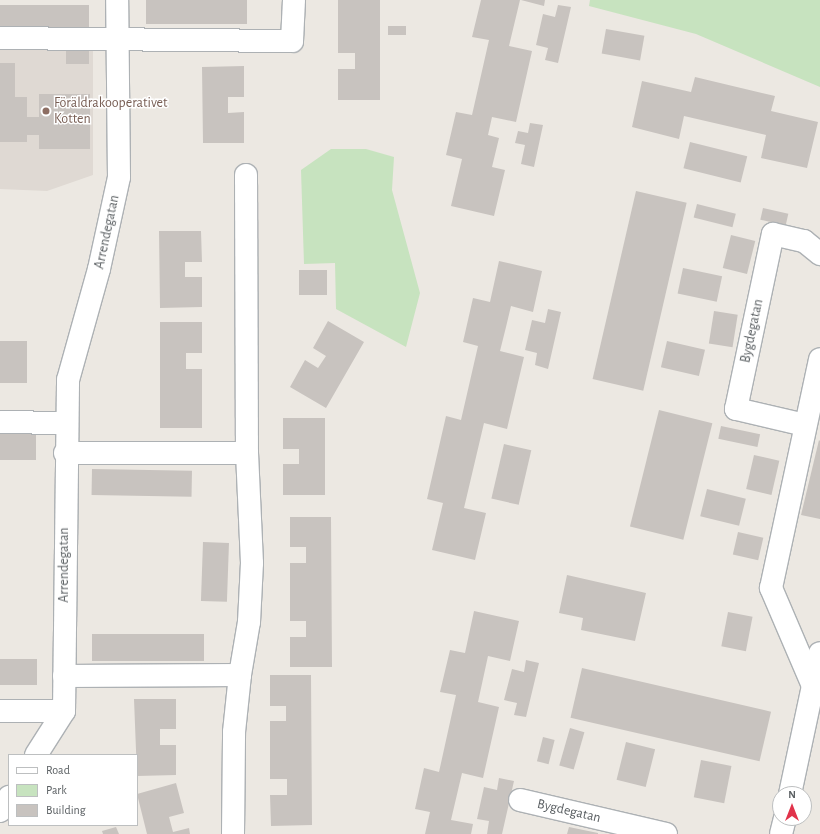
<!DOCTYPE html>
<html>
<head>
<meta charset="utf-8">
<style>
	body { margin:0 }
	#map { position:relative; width:820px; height:834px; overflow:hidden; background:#ece8e2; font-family:"Alegreya Sans",sans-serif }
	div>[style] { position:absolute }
	.education>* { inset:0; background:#dfd9d3 }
	.green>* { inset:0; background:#c7e3bf }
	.building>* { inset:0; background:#c8c3bf; transform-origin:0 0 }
	.roads { filter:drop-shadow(1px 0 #adb1b4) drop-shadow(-1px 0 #adb1b4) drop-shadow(0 1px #adb1b4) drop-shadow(0 -1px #adb1b4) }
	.minor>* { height:22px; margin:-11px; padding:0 11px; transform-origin:11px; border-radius:11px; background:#fff }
	.dots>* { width:11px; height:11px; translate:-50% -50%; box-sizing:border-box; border:2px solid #fff; border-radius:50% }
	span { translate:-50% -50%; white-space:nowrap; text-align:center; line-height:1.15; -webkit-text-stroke:3px #fff; paint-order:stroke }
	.education-label { font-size:14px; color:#785e54 }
	.left { translate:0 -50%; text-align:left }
	.street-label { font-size:14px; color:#5a5f62 }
	.legend { position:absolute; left:8px; top:754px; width:130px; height:72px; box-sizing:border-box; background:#fff; border:1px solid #bdbfc0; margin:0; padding:5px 7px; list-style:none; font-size:12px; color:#5a5f62 }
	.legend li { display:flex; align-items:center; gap:8px; height:20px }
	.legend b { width:20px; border:1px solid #bdbfc0 }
	.north { position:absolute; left:772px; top:786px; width:40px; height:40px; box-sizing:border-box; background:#fff; border:1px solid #bdbfc0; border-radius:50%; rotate:0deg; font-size:11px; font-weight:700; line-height:16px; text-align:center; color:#5a5f62 }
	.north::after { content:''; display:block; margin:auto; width:14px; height:18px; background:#e1334b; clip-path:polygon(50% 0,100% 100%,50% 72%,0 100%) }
</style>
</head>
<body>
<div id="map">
	<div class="education">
		<i style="clip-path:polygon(93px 46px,93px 175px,47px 191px,0 189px,0 47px)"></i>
	</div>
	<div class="green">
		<i style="clip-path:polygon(590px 0,820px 0,820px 87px,696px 34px,589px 6px)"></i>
		<i style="clip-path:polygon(331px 149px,366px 149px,394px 157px,392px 190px,420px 293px,406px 347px,336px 309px,335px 263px,304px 264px,301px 170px)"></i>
	</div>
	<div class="building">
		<i style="left:146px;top:0;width:101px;height:24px"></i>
		<i style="clip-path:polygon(338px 0,380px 0,380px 100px,338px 100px,338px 69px,355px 69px,355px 53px,338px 53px)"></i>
		<i style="clip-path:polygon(481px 0,520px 0,509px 46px,532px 51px,516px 122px,492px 117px,488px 135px,499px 138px,492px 167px,505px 170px,494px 216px,451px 206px,462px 159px,446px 155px,456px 112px,472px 115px,489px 40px,472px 37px)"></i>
		<i style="clip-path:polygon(521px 0,545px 0,544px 6px)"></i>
		<i style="left:0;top:5px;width:89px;height:25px"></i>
		<i style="clip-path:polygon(558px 5px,571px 7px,558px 63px,545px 60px,548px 48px,536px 45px,543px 14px,555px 17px)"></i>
		<i style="left:388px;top:26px;width:18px;height:9px"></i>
		<i style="left:606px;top:29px;width:39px;height:25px;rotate:10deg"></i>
		<i style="left:66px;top:50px;width:23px;height:14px"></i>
		<i style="clip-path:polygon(0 63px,15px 63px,15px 97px,27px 97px,27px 117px,39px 117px,39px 94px,90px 94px,90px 149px,39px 149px,39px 135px,27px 135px,27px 142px,0 142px)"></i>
		<i style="clip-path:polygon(244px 66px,244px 97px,228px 97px,228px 113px,244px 112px,244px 143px,203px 143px,202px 67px)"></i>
		<i style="clip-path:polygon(695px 77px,775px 96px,771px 111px,818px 122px,807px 168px,761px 158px,766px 135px,684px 116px,679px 139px,632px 127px,642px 81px,691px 92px)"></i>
		<i style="clip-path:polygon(530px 123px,543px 125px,534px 167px,521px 164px,525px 145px,515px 143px,518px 131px,528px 133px)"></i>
		<i style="left:690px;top:142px;width:59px;height:27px;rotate:14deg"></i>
		<i style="left:636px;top:191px;width:52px;height:193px;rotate:13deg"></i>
		<i style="left:697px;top:204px;width:40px;height:14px;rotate:14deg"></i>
		<i style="left:763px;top:208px;width:26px;height:12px;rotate:13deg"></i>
		<i style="clip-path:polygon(159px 231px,201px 231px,202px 262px,185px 262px,185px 277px,202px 277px,202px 307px,160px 308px)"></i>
		<i style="left:731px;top:235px;width:25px;height:34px;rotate:14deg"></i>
		<i style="clip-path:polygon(499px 261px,542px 271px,533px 312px,511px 306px,506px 327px,500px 351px,524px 357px,507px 429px,484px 423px,464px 508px,486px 513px,475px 560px,432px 550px,443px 503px,427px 499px,446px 416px,461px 420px,478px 346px,463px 342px,473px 298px,490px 302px)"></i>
		<i style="left:683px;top:268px;width:40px;height:26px;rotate:12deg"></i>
		<i style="left:299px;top:270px;width:28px;height:25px"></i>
		<i style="clip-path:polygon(548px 309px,561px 312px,548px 369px,535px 365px,537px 353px,525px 350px,532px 320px,545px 323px)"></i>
		<i style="left:714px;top:311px;width:24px;height:33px;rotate:9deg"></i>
		<i style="clip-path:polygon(328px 321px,364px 342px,326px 408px,290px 387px,305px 360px,318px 368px,326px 356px,313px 348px)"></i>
		<i style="clip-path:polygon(160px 322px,202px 322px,202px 353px,186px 353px,186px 369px,202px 369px,202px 428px,160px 428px)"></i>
		<i style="left:0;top:341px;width:27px;height:42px"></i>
		<i style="left:667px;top:341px;width:39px;height:27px;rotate:13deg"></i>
		<i style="left:659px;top:410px;width:55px;height:120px;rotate:14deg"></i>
		<i style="clip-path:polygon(283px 418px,325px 418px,325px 495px,283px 495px,283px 464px,299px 464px,299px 449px,283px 449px)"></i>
		<i style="left:721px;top:426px;width:40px;height:13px;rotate:12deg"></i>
		<i style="left:0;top:433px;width:36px;height:27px"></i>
		<i style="clip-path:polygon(819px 440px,820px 441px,820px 519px,801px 515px)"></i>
		<i style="left:504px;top:444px;width:28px;height:56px;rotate:13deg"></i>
		<i style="left:754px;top:455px;width:26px;height:35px;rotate:13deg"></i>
		<i style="left:92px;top:469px;width:100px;height:26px;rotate:1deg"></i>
		<i style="left:707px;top:489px;width:40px;height:28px;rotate:14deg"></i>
		<i style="clip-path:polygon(290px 517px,331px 517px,332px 667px,290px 667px,290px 637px,306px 637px,306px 621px,290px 621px,290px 563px,306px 563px,306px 547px,290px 547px)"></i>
		<i style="left:738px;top:532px;width:26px;height:23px;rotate:13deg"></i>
		<i style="left:203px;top:542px;width:26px;height:59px;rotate:2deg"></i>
		<i style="clip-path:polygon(567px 575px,646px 593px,635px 641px,581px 630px,583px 618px,559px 613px)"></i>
		<i style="clip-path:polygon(474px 611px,519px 621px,510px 661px,488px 656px,478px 702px,499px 707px,483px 778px,462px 773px,451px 820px,473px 824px,471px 834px,425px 834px,430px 812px,415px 809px,424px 768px,439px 772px,456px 695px,440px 692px,450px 650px,465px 653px)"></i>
		<i style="left:728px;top:612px;width:25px;height:35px;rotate:11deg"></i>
		<i style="left:92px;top:634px;width:112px;height:27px"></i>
		<i style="left:0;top:659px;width:37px;height:26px"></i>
		<i style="clip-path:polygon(526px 660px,539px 663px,526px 717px,514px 715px,517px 703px,504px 700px,512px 669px,524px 672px)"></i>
		<i style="left:582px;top:668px;width:194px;height:51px;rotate:13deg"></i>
		<i style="clip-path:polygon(270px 675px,311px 675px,312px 825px,271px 826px,270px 795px,287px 795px,287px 779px,270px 779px,270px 721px,286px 721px,286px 706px,270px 706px)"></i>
		<i style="clip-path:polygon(134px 699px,176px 699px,176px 729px,160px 729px,160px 745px,176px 745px,176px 775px,137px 776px)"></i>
		<i style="left:570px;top:728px;width:15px;height:39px;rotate:16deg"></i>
		<i style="left:543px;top:737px;width:12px;height:25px;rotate:14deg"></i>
		<i style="left:626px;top:742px;width:30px;height:39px;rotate:14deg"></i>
		<i style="left:701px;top:760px;width:31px;height:38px;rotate:11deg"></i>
		<i style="clip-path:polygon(499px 778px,514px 781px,502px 834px,487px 834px,489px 821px,477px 819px,484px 787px,497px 790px)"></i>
		<i style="clip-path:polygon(176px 783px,184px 813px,169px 817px,173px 832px,189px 828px,190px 834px,147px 834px,137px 794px)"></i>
		<i style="clip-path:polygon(116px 827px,119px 834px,103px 834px,102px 831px)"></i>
		<i style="clip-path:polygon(569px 827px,598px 833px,598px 834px,567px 834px)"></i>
	</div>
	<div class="roads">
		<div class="minor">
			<i style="left:0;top:38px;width:292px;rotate:0.6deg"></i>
			<i style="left:292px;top:41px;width:41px;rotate:-87.2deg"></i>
			<i style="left:246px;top:175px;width:278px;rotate:89.8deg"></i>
			<i style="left:0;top:422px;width:65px;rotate:0.9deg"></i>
			<i style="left:805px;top:425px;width:71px;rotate:-166.9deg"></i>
			<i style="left:736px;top:409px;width:179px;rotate:-78.1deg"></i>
			<i style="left:773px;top:234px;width:32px;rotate:13deg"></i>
			<i style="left:804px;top:241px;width:21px;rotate:39deg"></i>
			<i style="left:64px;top:676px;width:176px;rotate:-0.3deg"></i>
			<i style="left:240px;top:675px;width:54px;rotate:-80.4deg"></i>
			<i style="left:249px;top:622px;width:59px;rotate:-87.1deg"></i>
			<i style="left:252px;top:563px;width:110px;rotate:-92.6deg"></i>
			<i style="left:247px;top:453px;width:182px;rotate:180deg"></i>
			<i style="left:813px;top:686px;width:107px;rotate:-113.2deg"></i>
			<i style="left:771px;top:588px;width:234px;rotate:-77.9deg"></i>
			<i style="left:0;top:711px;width:64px"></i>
			<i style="left:36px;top:755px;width:52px;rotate:-57.5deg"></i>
			<i style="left:64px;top:711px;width:331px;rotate:-89.3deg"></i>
			<i style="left:68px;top:380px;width:115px;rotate:-74.4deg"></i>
			<i style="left:99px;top:269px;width:94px;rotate:-77.7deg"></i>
			<i style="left:119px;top:177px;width:177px;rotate:-90.6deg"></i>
			<i style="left:790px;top:794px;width:144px;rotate:-78deg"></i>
			<i style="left:520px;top:800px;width:150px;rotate:13.1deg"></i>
			<i style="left:0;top:811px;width:17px;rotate:-57deg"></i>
			<i style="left:233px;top:834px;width:102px;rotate:-89.4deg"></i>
			<i style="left:234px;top:732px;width:57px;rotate:-84deg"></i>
			<i style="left:781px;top:834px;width:16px;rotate:-76deg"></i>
		</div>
	</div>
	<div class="dots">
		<i style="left:46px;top:111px;background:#8d6e63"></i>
	</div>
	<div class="education-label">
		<span class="left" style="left:54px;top:111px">Föräldrakooperativet<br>Kotten</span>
	</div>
	<div class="street-label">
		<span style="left:107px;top:232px;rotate:-78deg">Arrendegatan</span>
		<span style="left:752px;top:331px;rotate:-78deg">Bygdegatan</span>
		<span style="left:64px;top:565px;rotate:-90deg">Arrendegatan</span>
		<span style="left:569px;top:811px;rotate:13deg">Bygdegatan</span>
	</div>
	<ul class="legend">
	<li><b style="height:5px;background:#fff"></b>Road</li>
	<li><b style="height:11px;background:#c7e3bf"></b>Park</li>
	<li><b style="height:11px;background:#c8c3bf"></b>Building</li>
	</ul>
	<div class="north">N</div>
</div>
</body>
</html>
